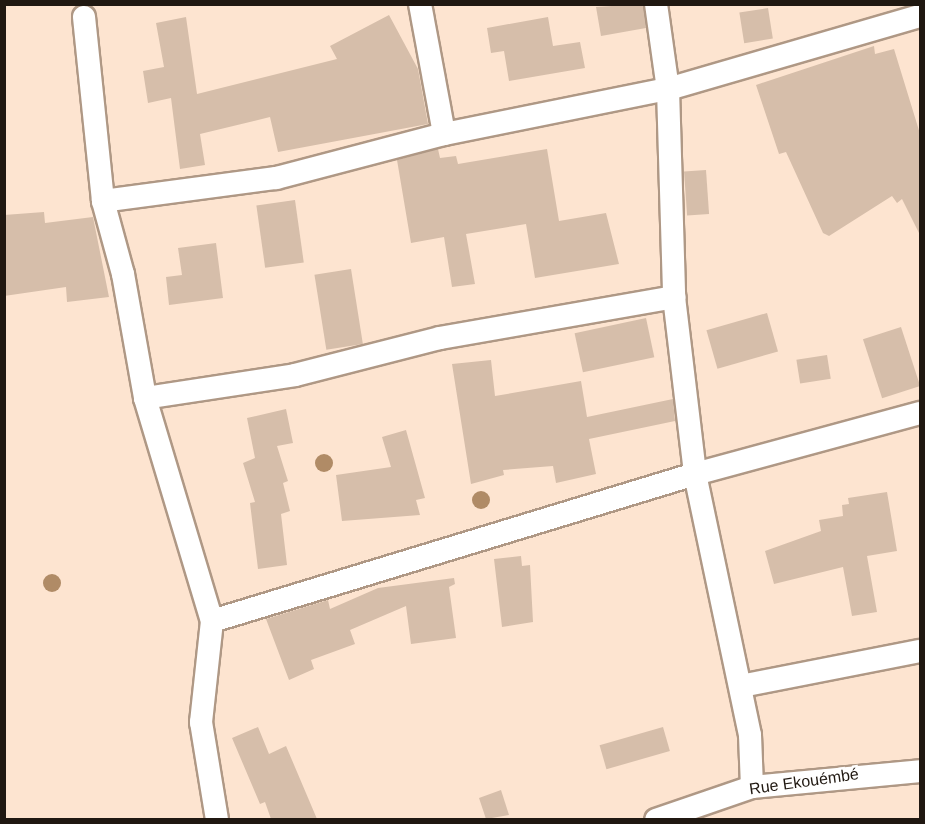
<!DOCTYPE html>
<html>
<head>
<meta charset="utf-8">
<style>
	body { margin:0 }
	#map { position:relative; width:925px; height:824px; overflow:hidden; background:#fde4d0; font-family:Helvetica,sans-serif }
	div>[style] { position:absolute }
	.building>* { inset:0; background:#d6beaa; transform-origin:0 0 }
	.roads { filter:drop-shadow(2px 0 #af9885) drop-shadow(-2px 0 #af9885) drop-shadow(0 2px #af9885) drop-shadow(0 -2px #af9885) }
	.street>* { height:22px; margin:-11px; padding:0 11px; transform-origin:11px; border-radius:11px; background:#fff }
	.trees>* { width:18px; height:18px; margin:-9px; border-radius:50%; background:#b08b66 }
	span { translate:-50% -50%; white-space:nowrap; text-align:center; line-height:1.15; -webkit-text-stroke:5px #fff; paint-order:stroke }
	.street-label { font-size:16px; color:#201811 }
	.frame { position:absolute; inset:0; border:6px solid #201811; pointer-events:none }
</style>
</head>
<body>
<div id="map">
	<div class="building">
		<i style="clip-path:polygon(643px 4px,646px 28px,601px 36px,596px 7px)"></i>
		<i style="left:768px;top:8px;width:31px;height:29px;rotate:81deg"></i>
		<i style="clip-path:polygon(389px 15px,418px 69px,428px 124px,278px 152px,270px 117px,200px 134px,205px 165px,180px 169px,171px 98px,148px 103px,143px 71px,164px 67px,156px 23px,186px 17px,197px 94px,337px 59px,330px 46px)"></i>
		<i style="clip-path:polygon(548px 17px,553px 46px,580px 42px,585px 68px,509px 81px,504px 51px,491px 53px,487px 28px)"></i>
		<i style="clip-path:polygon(874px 46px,875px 54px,894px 49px,921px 137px,921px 237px,902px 199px,897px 203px,892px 196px,829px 236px,823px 233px,786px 152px,779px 154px,756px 85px)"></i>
		<i style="clip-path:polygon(438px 149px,440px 158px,456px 156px,458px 164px,547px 149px,559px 221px,606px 213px,619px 264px,535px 278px,526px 224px,466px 234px,475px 284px,452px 287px,444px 237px,411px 243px,397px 160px)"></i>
		<i style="left:706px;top:170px;width:44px;height:22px;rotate:86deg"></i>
		<i style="left:295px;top:200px;width:63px;height:39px;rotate:82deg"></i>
		<i style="clip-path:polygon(44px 212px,45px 223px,93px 217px,109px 297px,67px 302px,66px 287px,4px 296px,4px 215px)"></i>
		<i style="clip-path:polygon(216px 243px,223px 298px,169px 305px,166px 277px,182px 275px,178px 248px)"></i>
		<i style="left:351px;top:269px;width:76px;height:37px;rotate:81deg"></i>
		<i style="left:767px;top:313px;width:40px;height:63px;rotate:74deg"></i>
		<i style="left:646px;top:318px;width:40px;height:73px;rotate:78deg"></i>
		<i style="left:901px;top:327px;width:62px;height:40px;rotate:72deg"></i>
		<i style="left:827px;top:355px;width:24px;height:31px;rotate:81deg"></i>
		<i style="clip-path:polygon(491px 360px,495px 396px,581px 381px,587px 417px,673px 399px,675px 421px,589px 439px,596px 474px,556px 483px,553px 466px,503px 470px,504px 475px,471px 484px,452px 364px)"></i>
		<i style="clip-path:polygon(286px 409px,293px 443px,277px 446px,288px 481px,283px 483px,290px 511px,281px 514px,287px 565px,258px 569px,250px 503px,255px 502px,243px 463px,255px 458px,247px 418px)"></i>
		<i style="clip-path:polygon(406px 430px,425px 498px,416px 500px,420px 515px,342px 521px,336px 475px,391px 467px,382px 437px)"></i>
		<i style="clip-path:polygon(887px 492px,897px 551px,867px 556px,877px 612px,852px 616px,843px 567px,774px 584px,765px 551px,821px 531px,819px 520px,843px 516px,842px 505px,849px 504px,848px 498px)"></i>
		<i style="clip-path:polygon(521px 556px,522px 566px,530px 565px,533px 622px,502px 627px,494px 559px)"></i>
		<i style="clip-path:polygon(454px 578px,455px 584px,449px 587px,456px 638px,411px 644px,406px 606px,350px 630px,355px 644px,311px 660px,314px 669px,289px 680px,266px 619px,328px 600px,330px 609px,378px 588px)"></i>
		<i style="clip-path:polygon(258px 727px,269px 754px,286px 746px,317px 819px,271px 819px,265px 802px,260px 804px,232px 738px)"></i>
		<i style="left:663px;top:727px;width:25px;height:66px;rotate:74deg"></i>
		<i style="clip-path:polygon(501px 790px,509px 815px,486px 819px,479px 798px)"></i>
	</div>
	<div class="roads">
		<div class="street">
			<i style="left:420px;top:4px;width:132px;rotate:79.5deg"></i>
			<i style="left:656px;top:4px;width:86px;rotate:82deg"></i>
			<i style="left:668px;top:89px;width:208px;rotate:88.3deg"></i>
			<i style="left:674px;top:297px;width:178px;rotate:83.2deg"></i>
			<i style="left:695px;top:474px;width:267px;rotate:78.1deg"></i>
			<i style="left:750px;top:735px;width:52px;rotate:87.8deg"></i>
			<i style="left:84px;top:17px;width:185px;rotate:84.1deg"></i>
			<i style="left:103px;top:201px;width:76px;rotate:74.7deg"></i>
			<i style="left:123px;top:274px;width:126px;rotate:79.9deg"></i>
			<i style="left:145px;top:398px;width:233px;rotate:73.3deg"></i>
			<i style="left:212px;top:621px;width:102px;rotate:96.2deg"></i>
			<i style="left:201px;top:722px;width:99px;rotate:80.7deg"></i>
			<i style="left:103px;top:201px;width:175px;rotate:-7.6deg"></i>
			<i style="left:276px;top:178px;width:174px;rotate:-14.7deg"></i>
			<i style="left:444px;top:134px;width:228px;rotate:-11.4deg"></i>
			<i style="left:668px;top:89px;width:262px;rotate:-16.2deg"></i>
			<i style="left:145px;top:398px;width:152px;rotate:-8.7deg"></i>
			<i style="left:295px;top:375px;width:150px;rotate:-14.3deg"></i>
			<i style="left:440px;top:338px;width:238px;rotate:-9.9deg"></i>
			<i style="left:212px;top:621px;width:505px;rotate:-16.93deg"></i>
			<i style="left:695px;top:474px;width:233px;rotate:-15.2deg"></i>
			<i style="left:741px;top:686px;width:182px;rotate:-11.1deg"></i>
			<i style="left:656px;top:820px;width:102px;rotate:-19deg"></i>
			<i style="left:752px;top:787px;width:169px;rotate:-5.4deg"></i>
		</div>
	</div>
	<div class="trees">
		<i style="left:324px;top:463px"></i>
		<i style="left:481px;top:500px"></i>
		<i style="left:52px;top:583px"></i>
	</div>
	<div class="street-label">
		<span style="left:804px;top:782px;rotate:-8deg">Rue Ekouémbé</span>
	</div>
	<div class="frame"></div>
</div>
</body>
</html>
